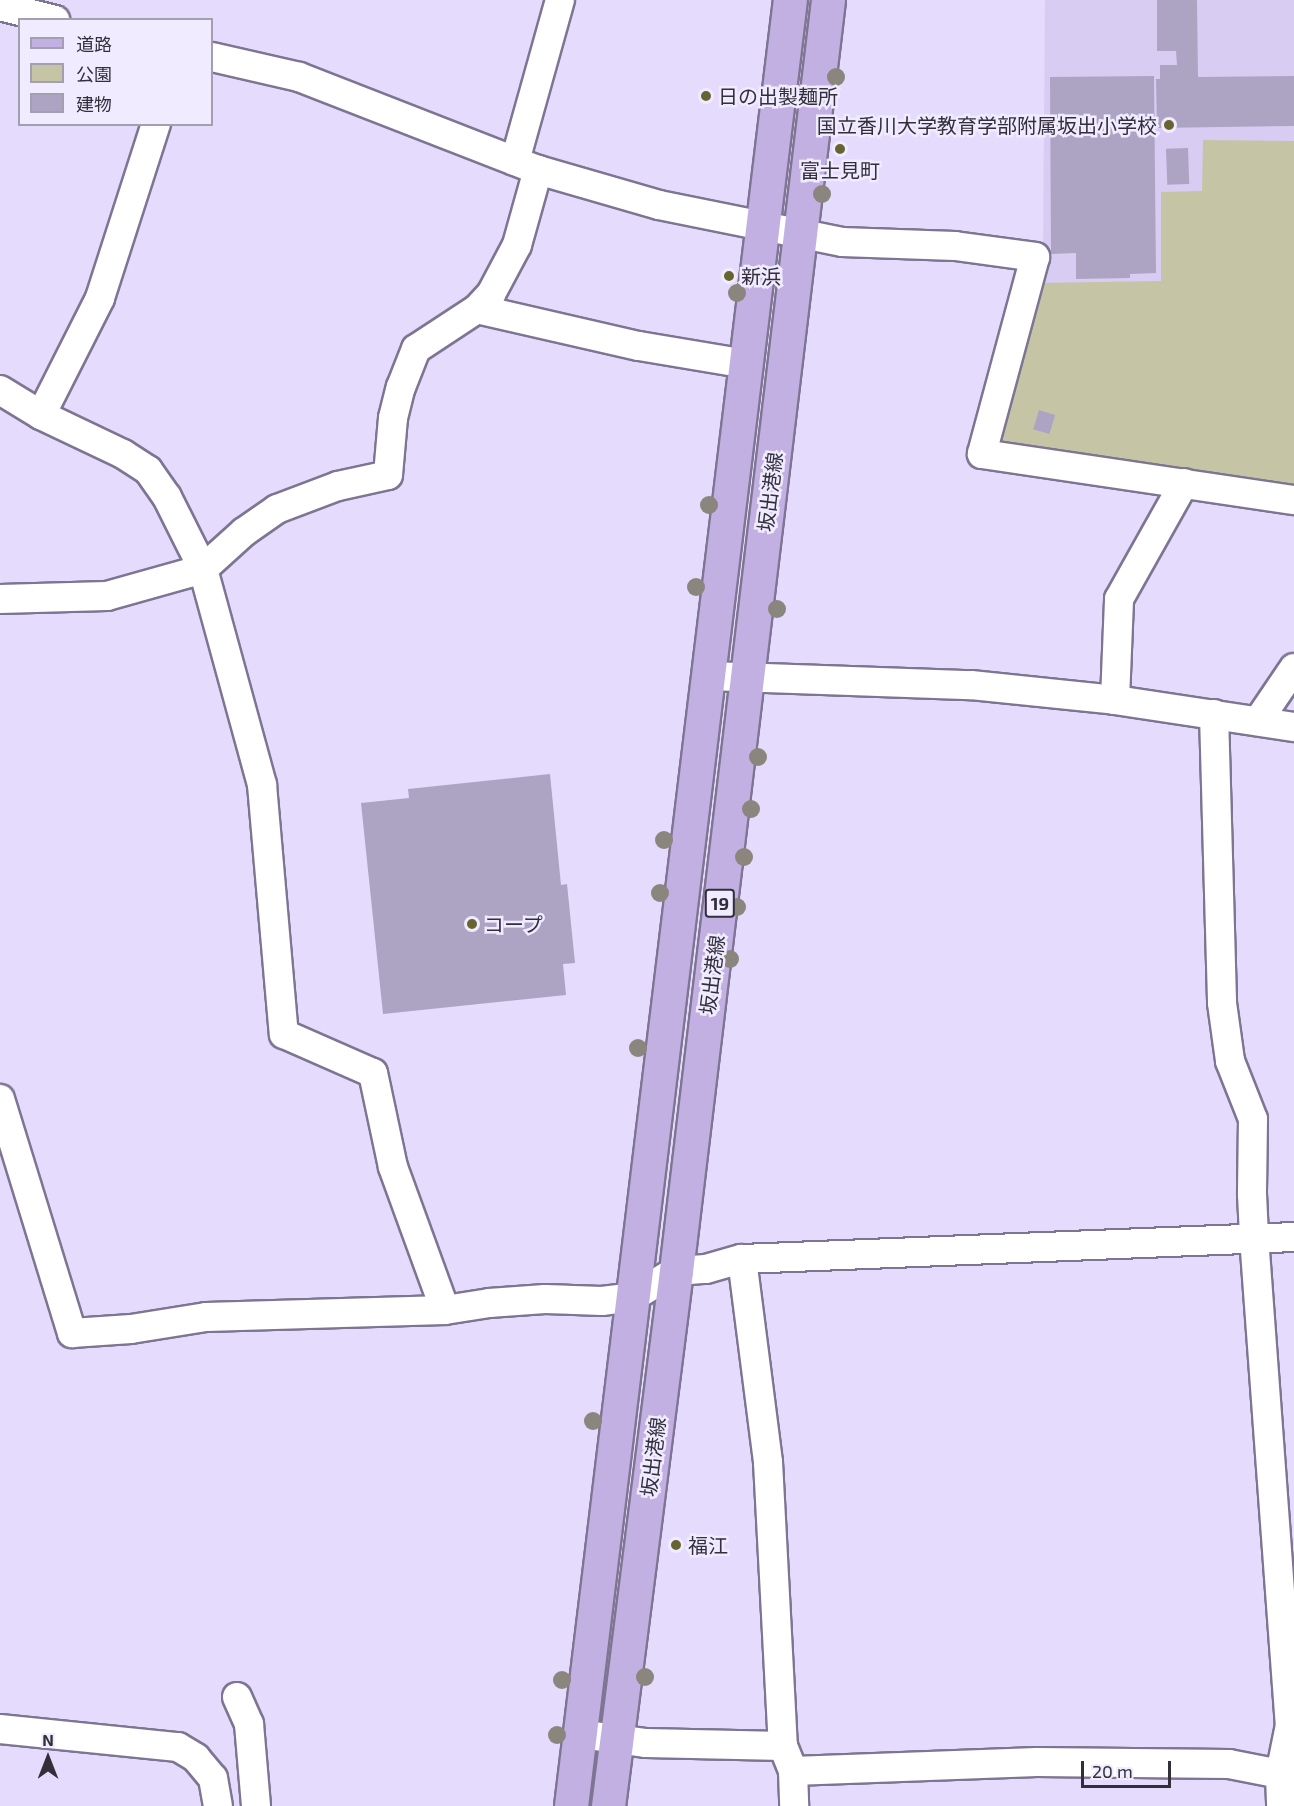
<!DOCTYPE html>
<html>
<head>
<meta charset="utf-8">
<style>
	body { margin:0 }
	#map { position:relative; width:1294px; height:1806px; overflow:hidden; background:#e5dbfc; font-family:"Exo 2","Noto Sans JP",sans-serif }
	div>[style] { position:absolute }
	.built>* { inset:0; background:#d8ccf3 }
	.green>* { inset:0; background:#c5c5a5 }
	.building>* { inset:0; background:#ada4c4; transform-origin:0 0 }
	.roads { filter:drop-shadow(2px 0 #7e7592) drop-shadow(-2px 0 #7e7592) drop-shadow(0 2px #7e7592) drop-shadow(0 -2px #7e7592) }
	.street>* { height:28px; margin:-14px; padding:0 14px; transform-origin:14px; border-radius:14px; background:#fff }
	.primary>* { height:33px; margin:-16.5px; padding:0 16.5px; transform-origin:16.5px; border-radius:16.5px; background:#c2b0e3 }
	.trees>* { width:18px; height:18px; margin:-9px; border-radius:50%; background:#8a857d }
	.dots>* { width:16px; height:16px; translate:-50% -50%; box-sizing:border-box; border:3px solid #f0ebff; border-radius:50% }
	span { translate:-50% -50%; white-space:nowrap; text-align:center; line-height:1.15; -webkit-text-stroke:5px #f0ebff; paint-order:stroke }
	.shield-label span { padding:2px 4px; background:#f0ebff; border:2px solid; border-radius:4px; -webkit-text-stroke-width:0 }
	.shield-label { font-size:18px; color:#322e3a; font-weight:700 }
	.poi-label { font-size:20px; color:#322e3a }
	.left { translate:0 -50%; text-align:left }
	.right { translate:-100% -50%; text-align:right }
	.street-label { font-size:20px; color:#322e3a }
	.legend { position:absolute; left:18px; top:18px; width:195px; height:108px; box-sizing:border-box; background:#f0ebff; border:2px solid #a49fb0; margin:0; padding:8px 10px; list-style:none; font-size:18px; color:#322e3a }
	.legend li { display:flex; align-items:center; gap:12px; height:30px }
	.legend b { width:30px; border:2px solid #a49fb0 }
	.north { position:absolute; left:18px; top:1728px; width:60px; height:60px; -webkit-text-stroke:4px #f0ebff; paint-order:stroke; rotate:0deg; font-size:16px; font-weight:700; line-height:24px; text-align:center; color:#322e3a }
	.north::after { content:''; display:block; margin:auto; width:21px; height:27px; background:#322e3a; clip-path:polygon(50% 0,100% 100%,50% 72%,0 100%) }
	.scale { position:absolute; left:1081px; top:1761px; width:90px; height:27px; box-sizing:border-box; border:3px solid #322e3a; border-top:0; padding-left:8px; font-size:18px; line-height:21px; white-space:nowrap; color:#322e3a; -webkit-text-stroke:4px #f0ebff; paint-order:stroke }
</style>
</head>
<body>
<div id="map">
	<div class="built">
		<i style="clip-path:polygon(1045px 0,1294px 0,1294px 492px,999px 448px,1043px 251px)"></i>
	</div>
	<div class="green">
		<i style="clip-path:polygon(1203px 140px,1294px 141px,1294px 492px,999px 448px,992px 440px,1035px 283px,1161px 281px,1161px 192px,1202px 191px)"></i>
	</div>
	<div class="building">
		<i style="clip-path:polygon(1157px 0,1197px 0,1198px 77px,1294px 76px,1294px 126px,1157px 128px,1156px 79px,1160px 79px,1160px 65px,1177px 65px,1176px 51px,1157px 51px)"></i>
		<i style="clip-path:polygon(1154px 76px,1156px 273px,1130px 274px,1130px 278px,1076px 279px,1076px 253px,1051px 254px,1050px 77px)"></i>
		<i style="left:1188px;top:148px;width:36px;height:22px;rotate:88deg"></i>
		<i style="left:1039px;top:410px;width:17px;height:20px;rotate:17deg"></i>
		<i style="clip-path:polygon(550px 774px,561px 885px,567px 884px,575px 963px,563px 964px,566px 995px,383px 1014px,361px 803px,409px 798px,408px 789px)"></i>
	</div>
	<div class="roads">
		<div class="street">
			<i style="left:0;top:6px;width:57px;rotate:14.3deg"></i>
			<i style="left:212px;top:57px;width:89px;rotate:12.9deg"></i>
			<i style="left:299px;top:77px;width:256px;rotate:21.3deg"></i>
			<i style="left:538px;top:170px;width:126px;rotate:16.1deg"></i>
			<i style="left:659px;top:205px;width:187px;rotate:11.4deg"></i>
			<i style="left:842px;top:242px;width:113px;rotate:2deg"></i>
			<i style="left:955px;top:246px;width:81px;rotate:7.8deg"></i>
			<i style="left:1035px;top:257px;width:204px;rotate:105.1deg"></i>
			<i style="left:982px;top:454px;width:315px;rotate:8.4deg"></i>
			<i style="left:515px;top:161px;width:167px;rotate:-74.4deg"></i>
			<i style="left:477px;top:309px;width:166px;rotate:12.9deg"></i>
			<i style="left:639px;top:346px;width:109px;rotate:9.5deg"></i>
			<i style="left:0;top:390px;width:48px;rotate:31.4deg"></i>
			<i style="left:41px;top:415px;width:91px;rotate:25.4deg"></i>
			<i style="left:123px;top:454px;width:30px;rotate:33deg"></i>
			<i style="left:148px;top:470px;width:33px;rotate:55deg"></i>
			<i style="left:167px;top:497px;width:80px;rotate:63.4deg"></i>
			<i style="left:203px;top:569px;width:224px;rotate:74.7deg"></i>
			<i style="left:262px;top:785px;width:250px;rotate:85deg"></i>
			<i style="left:284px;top:1034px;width:97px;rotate:23.7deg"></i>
			<i style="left:373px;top:1073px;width:96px;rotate:78deg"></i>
			<i style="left:393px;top:1167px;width:152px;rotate:70deg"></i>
			<i style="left:41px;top:415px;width:131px;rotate:-63.2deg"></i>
			<i style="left:100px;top:298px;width:183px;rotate:-72.2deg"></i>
			<i style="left:0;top:599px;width:107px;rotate:-1.6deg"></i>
			<i style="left:107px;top:596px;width:100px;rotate:-15.7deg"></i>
			<i style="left:203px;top:569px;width:55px;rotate:-42.1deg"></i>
			<i style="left:244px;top:532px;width:40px;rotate:-34.9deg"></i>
			<i style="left:277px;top:509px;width:65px;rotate:-20.7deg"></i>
			<i style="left:338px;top:486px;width:51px;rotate:-12.4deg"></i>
			<i style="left:388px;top:475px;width:57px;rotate:-85deg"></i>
			<i style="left:393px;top:418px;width:32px;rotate:-76deg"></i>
			<i style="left:401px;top:387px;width:41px;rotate:-68.5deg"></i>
			<i style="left:416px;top:349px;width:73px;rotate:-33.3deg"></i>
			<i style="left:477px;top:309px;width:21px;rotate:-47deg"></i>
			<i style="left:491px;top:294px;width:55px;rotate:-62deg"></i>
			<i style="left:517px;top:245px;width:78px;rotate:-74.4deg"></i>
			<i style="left:709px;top:676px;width:262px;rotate:2deg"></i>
			<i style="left:971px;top:685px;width:145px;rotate:5.9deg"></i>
			<i style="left:1115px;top:700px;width:181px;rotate:8.6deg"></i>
			<i style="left:1115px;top:700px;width:101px;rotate:-87.7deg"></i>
			<i style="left:1119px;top:599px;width:133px;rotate:-60.7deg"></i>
			<i style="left:1214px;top:714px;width:289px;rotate:88.4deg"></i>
			<i style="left:1222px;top:1003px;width:59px;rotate:82.1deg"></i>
			<i style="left:1230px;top:1061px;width:62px;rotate:68.4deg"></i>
			<i style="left:1253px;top:1119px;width:75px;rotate:90.8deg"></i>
			<i style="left:1252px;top:1194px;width:43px;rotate:87.3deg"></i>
			<i style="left:1254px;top:1237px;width:489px;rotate:85.8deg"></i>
			<i style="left:1290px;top:1725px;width:50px;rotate:101.5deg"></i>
			<i style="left:1280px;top:1774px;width:32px;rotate:88deg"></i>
			<i style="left:1258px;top:721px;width:64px;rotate:-55.8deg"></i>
			<i style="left:0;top:1099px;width:245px;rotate:72.9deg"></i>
			<i style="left:72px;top:1333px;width:59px;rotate:-3.9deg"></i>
			<i style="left:131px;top:1329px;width:76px;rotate:-9.1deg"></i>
			<i style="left:206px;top:1317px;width:239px;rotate:-1.7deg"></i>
			<i style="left:445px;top:1310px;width:45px;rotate:-9deg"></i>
			<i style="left:489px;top:1303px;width:56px;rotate:-4.1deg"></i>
			<i style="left:545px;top:1299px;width:57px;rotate:2deg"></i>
			<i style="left:602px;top:1301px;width:31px;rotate:-7deg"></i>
			<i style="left:633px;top:1297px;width:50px;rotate:-31.2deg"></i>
			<i style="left:676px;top:1271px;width:30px;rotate:-4deg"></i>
			<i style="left:706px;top:1269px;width:37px;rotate:-16deg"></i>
			<i style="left:742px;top:1259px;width:552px;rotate:-2.28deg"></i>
			<i style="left:742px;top:1259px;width:205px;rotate:82.7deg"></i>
			<i style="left:768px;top:1462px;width:284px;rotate:87deg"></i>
			<i style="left:783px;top:1746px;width:27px;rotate:68deg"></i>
			<i style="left:793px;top:1771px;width:35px;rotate:88deg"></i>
			<i style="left:237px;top:1697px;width:30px;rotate:66deg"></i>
			<i style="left:249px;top:1724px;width:82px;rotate:85.1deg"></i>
			<i style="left:0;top:1729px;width:179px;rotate:5.8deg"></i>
			<i style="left:178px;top:1747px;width:21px;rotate:31deg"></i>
			<i style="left:196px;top:1758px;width:26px;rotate:50deg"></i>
			<i style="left:213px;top:1778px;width:28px;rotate:80deg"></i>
			<i style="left:580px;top:1734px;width:67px;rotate:7.8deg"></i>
			<i style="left:646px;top:1743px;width:137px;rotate:1.3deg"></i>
			<i style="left:793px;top:1771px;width:244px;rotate:-2.1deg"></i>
			<i style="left:1037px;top:1762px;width:192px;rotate:0.6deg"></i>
			<i style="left:1229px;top:1764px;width:52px;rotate:11.1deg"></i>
		</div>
		<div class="primary">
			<i style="left:571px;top:1806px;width:1819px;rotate:-83.09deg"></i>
			<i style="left:608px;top:1806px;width:539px;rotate:-82.76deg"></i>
			<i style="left:676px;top:1271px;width:1280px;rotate:-83.18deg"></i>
		</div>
	</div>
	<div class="trees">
		<i style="left:836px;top:77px"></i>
		<i style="left:822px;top:194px"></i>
		<i style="left:737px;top:293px"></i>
		<i style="left:709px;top:505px"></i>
		<i style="left:696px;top:587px"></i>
		<i style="left:777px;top:609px"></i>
		<i style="left:758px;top:757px"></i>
		<i style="left:751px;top:809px"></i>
		<i style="left:664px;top:840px"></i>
		<i style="left:744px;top:857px"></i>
		<i style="left:660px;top:893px"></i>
		<i style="left:737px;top:907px"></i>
		<i style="left:730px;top:959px"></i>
		<i style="left:638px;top:1048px"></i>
		<i style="left:593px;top:1421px"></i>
		<i style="left:645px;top:1677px"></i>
		<i style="left:562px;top:1680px"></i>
		<i style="left:557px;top:1735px"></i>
	</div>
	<div class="dots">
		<i style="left:706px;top:96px;background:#666532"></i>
		<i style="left:1169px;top:125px;background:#666532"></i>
		<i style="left:840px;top:149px;background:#666532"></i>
		<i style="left:729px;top:276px;background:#666532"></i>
		<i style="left:472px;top:924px;background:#666532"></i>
		<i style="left:676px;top:1545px;background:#666532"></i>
	</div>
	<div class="shield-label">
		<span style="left:720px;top:903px">19</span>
	</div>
	<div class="poi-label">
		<span class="left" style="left:718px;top:96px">日の出製麺所</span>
		<span class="right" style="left:1157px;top:125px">国立香川大学教育学部附属坂出小学校</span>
		<span style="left:840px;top:170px">富士見町</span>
		<span class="left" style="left:741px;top:276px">新浜</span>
		<span class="left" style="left:484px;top:924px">コープ</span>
		<span class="left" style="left:688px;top:1545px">福江</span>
	</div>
	<div class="street-label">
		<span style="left:770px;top:492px;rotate:-83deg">坂出港線</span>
		<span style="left:712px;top:975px;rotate:-83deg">坂出港線</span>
		<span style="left:653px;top:1457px;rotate:-83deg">坂出港線</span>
	</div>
	<ul class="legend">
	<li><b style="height:8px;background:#c2b0e3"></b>道路</li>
	<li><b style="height:16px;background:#c5c5a5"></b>公園</li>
	<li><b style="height:16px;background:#ada4c4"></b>建物</li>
	</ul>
	<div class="north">N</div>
	<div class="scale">20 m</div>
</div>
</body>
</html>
